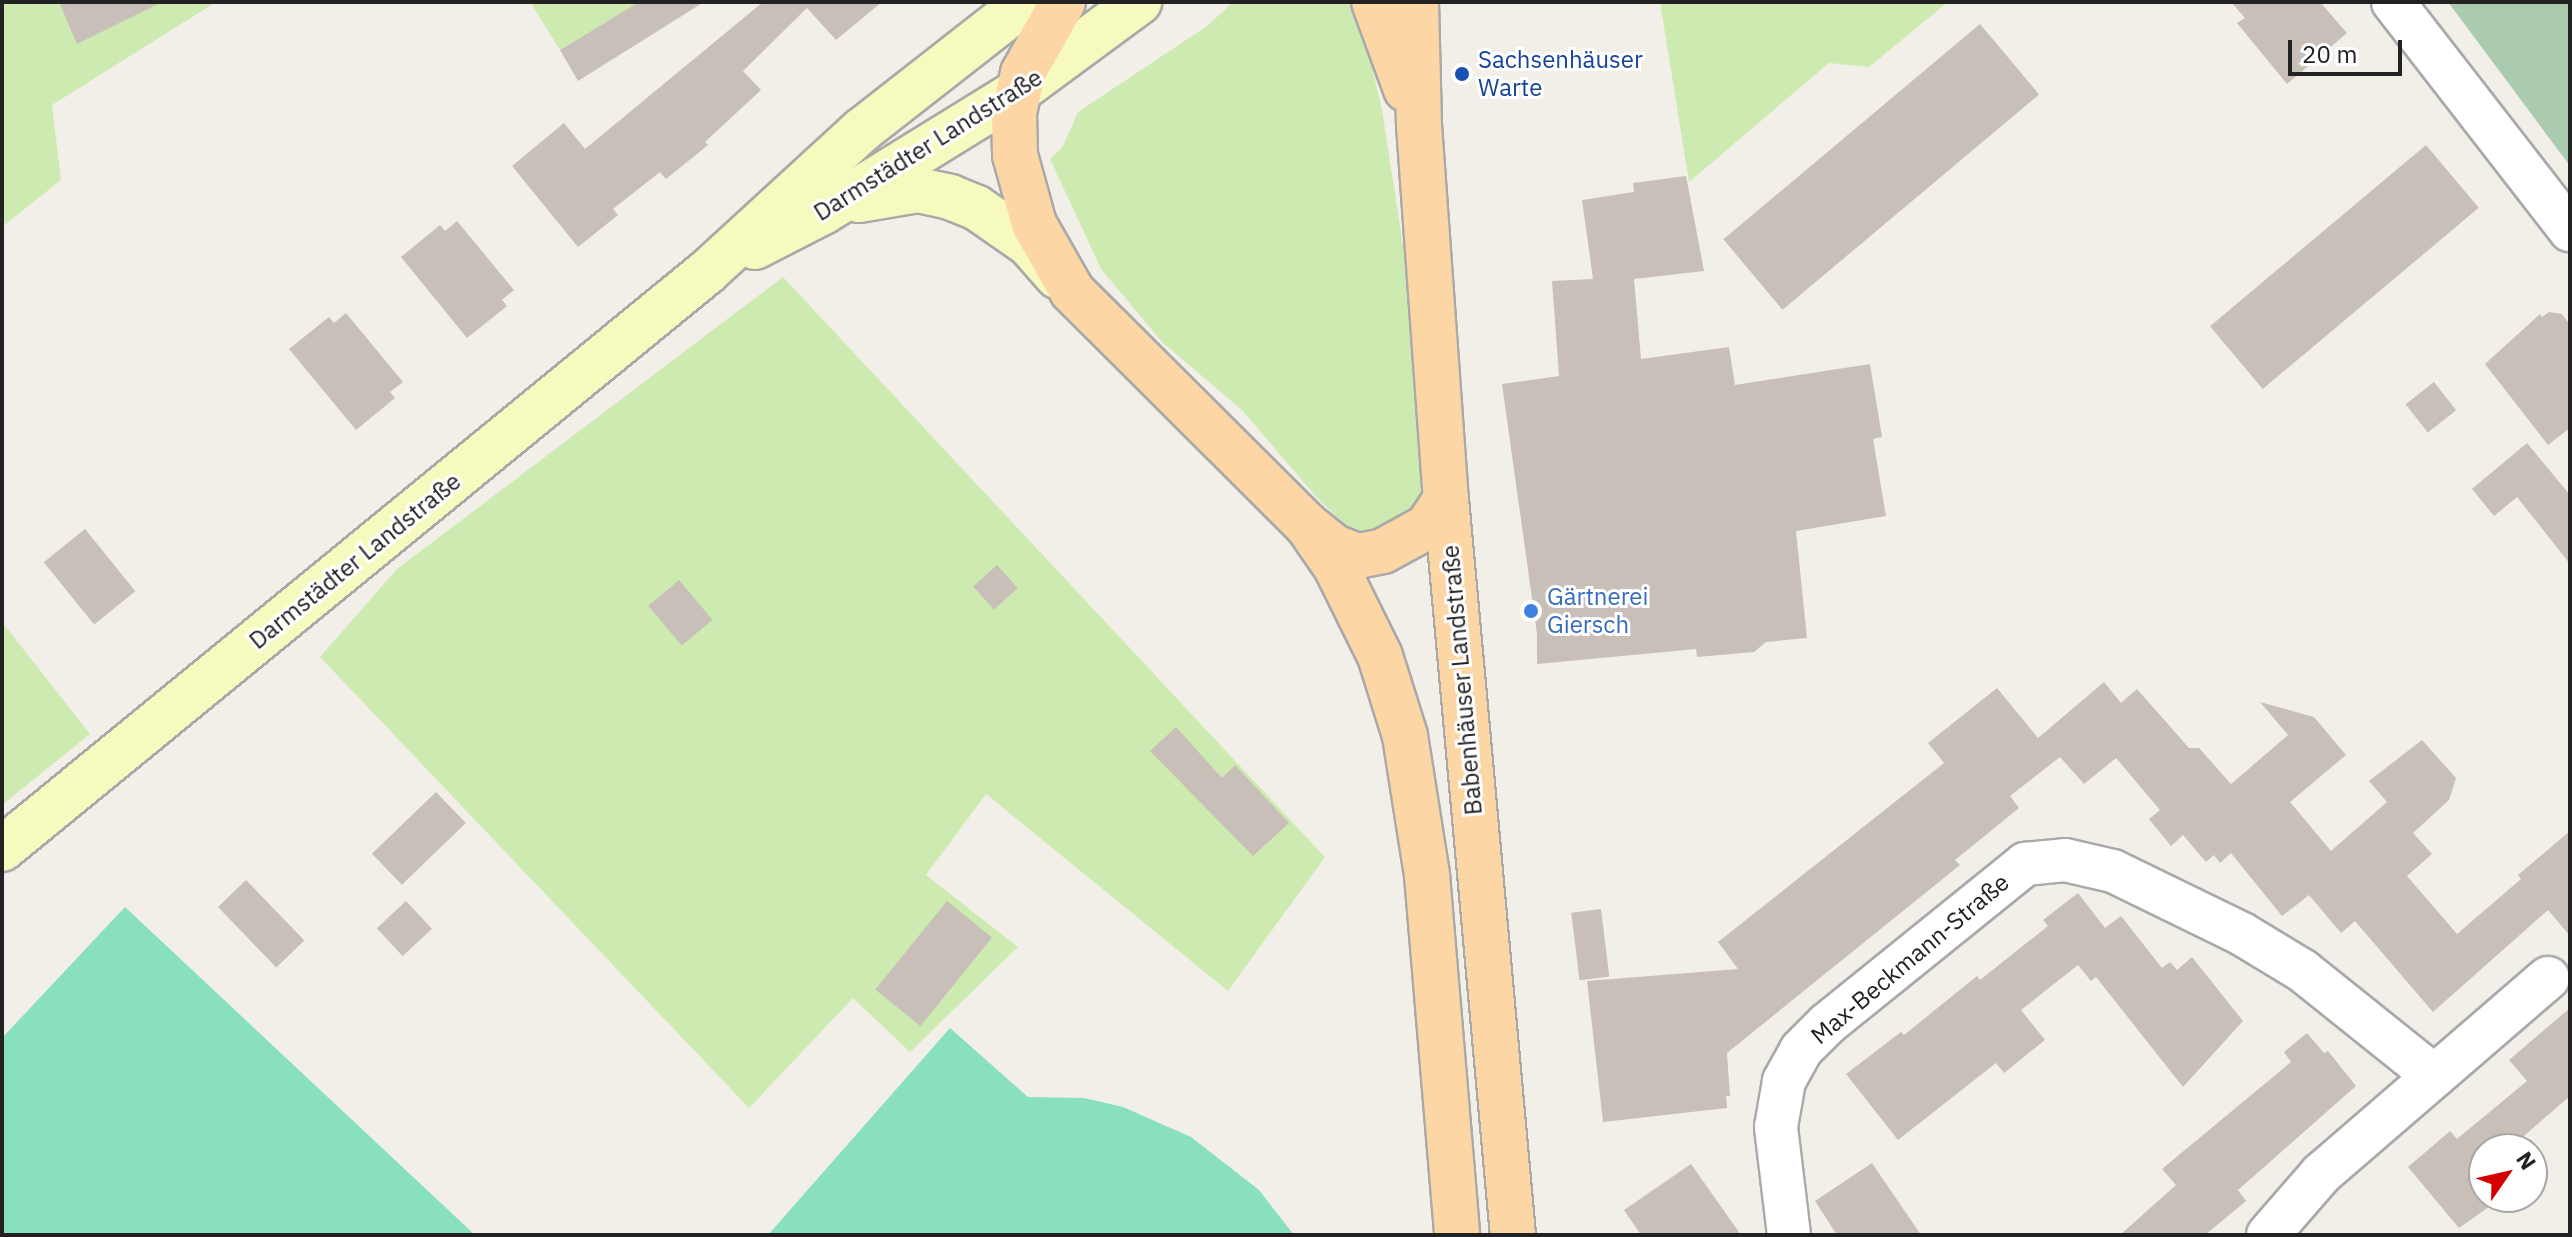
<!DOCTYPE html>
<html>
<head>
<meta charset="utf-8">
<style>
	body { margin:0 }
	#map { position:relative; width:2572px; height:1237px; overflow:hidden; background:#f2efe9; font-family:"IBM Plex Sans",sans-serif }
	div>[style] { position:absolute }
	.grass>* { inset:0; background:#cdebb0 }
	.cemetery>* { inset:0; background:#aacbaf }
	.pitch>* { inset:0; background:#88e0be }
	.building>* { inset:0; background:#c7bfb8; transform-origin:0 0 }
	.roads { filter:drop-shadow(2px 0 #a9a9a9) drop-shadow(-2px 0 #a9a9a9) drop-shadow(0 2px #a9a9a9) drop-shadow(0 -2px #a9a9a9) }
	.minor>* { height:42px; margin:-21px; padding:0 21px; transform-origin:21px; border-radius:21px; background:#fff }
	.secondary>* { height:44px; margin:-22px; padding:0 22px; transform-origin:22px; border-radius:22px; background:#f7fabf }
	.primary>* { height:44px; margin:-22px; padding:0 22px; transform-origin:22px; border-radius:22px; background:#fcd6a4 }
	.dots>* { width:22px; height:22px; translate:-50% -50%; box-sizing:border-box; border:4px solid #fff; border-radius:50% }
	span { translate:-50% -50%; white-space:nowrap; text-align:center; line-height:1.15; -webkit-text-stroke:6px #fff; paint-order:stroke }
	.transit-label { font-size:24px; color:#164399 }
	.left { translate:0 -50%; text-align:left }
	.street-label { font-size:24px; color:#222 }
	.shop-label { font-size:24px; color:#366cbe }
	.frame { position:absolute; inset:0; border:4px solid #222; pointer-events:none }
	.north { position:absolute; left:2468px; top:1133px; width:80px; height:80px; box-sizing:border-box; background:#fff; border:2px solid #a7a7a7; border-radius:50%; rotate:56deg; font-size:22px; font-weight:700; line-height:32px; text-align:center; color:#222 }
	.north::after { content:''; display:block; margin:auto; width:28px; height:36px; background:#d40000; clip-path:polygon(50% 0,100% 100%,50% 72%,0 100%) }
	.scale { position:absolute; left:2288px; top:40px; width:114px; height:36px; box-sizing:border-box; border:4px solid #222; border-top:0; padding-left:10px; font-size:24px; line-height:28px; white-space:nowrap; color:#222; -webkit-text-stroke:6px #fff; paint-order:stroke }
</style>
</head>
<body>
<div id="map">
	<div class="grass">
		<i style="clip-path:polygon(2px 2px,216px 2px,52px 105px,61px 180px,2px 227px)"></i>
		<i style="clip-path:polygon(530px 2px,639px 2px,560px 50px)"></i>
		<i style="clip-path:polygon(1233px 2px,1357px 2px,1382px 110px,1412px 303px,1429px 481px,1408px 522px,1358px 537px,1318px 499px,1242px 410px,1163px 343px,1101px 269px,1050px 159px,1062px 148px,1078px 112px,1207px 26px)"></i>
		<i style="clip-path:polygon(1660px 2px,1948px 2px,1869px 67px,1829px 63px,1689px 182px)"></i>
		<i style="clip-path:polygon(783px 277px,1325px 857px,1228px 991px,986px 794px,926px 875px,1018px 947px,910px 1052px,853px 998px,749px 1108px,320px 657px,397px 569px)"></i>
		<i style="clip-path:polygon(2px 622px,90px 734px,2px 805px)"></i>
	</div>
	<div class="cemetery">
		<i style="clip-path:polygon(2448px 2px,2570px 2px,2570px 166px)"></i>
	</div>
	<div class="pitch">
		<i style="clip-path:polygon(125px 907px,475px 1235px,2px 1235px,2px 1038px)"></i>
		<i style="clip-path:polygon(950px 1028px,1028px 1097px,1084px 1098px,1123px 1107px,1191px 1137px,1259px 1190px,1294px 1235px,768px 1235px)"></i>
	</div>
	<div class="building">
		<i style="clip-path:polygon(59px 2px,162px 2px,77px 44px)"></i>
		<i style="clip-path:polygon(639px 2px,704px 2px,578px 81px,560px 50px)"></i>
		<i style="clip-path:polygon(763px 2px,882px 2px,836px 40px,807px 8px,743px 71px,761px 90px,705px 142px,708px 145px,666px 179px,660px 172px,613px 209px,618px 215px,578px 247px,512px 166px,564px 123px,585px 149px)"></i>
		<i style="clip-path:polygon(2231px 2px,2320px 2px,2347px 33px,2287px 84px,2237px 23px,2245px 18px)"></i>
		<i style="left:1980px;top:24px;width:92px;height:335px;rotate:50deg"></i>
		<i style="left:2426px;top:145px;width:82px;height:282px;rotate:50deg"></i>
		<i style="clip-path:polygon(1686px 176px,1704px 271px,1634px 279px,1641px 359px,1729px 347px,1735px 385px,1870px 364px,1882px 437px,1873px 439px,1886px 516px,1796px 531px,1807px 638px,1766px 642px,1754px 652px,1697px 657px,1696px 649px,1537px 664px,1537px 634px,1502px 384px,1559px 376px,1552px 281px,1593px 279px,1582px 200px,1634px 192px,1633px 183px)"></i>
		<i style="clip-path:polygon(457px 221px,514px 290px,502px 300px,507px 306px,467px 338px,401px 257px,440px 225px,445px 231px)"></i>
		<i style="clip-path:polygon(2549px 312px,2562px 314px,2570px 325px,2570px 428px,2548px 445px,2485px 364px,2540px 314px,2542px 317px)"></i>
		<i style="clip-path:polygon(346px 313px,403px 382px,390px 392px,395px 398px,356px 430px,289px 349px,329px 317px,334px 323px)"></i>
		<i style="left:2434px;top:382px;width:36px;height:36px;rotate:52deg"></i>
		<i style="clip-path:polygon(2527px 443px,2570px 495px,2570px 564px,2517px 497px,2494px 516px,2472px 489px)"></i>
		<i style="left:85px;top:529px;width:80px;height:53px;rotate:51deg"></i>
		<i style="left:997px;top:565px;width:31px;height:32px;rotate:48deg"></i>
		<i style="left:679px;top:580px;width:52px;height:40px;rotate:50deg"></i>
		<i style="clip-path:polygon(2104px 682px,2121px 703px,2137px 689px,2189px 748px,2199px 748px,2231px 784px,2288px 735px,2260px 702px,2314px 717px,2346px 755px,2290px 802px,2331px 851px,2387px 802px,2369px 781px,2422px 740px,2456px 778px,2449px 800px,2413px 833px,2432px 854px,2407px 876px,2457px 934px,2521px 879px,2518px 875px,2570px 831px,2570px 936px,2548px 910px,2433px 1012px,2355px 921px,2341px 933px,2309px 895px,2282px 916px,2231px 853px,2220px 863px,2214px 855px,2206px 862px,2183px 835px,2171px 846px,2149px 819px,2160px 810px,2116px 758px,2084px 784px,2060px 757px,2010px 796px,2019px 808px,1955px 860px,1960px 865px,1727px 1053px,1730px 1096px,1726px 1096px,1727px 1108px,1603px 1122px,1587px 981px,1738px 969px,1718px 942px,1944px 763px,1928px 743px,1997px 688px,2038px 738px)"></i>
		<i style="clip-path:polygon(1176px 727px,1222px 778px,1235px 765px,1289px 823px,1253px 856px,1150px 751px)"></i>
		<i style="left:436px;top:792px;width:43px;height:89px;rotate:46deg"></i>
		<i style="left:246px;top:880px;width:84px;height:39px;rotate:46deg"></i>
		<i style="clip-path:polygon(2078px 893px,2105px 928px,2121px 916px,2162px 968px,2170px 962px,2177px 970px,2192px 957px,2243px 1021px,2183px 1087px,2096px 977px,2091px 981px,2078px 965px,2021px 1010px,2045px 1040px,2004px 1073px,1996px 1063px,1898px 1140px,1846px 1074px,1901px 1032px,1904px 1035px,1977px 976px,1980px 980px,2048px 926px,2043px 920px)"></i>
		<i style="left:406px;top:901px;width:38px;height:40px;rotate:47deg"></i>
		<i style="left:947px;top:901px;width:58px;height:114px;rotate:39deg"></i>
		<i style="left:1601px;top:909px;width:68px;height:30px;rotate:83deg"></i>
		<i style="clip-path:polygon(2570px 1008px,2570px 1096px,2517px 1142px,2522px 1149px,2484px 1149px,2484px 1197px,2503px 1197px,2459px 1228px,2408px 1167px,2450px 1131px,2457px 1139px,2527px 1081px,2509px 1060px)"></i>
		<i style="clip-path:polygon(2307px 1033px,2324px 1053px,2328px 1051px,2356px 1086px,2238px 1190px,2246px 1201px,2205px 1235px,2120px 1235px,2176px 1185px,2162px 1169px,2291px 1062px,2284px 1052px)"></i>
		<i style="clip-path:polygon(1872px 1163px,1921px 1235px,1837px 1235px,1815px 1201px)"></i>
		<i style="clip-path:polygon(1691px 1164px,1741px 1235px,1641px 1235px,1624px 1210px)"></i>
	</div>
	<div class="roads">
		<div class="minor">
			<i style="left:2393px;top:2px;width:289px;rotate:52.2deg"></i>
			<i style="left:1789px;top:1235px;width:109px;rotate:-96.9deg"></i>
			<i style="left:1776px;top:1127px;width:47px;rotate:-80.1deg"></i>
			<i style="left:1784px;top:1081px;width:35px;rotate:-61deg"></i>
			<i style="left:1801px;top:1050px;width:37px;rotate:-45deg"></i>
			<i style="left:1827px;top:1024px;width:255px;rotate:-38.9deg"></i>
			<i style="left:2025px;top:864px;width:40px;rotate:-5.7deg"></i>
			<i style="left:2065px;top:860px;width:49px;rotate:12.9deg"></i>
			<i style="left:2113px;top:871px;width:144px;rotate:26deg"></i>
			<i style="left:2242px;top:934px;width:71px;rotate:31.2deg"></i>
			<i style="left:2303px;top:971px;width:168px;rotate:38.7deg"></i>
			<i style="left:2268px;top:1235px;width:81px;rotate:-49deg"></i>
			<i style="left:2321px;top:1174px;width:300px;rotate:-40.8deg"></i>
		</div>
		<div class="secondary">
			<i style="left:859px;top:200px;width:60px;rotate:-9.6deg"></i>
			<i style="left:918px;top:190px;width:33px;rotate:12deg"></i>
			<i style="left:950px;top:197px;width:29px;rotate:22deg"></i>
			<i style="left:977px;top:208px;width:63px;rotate:34.7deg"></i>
			<i style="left:1029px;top:244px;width:43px;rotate:48.8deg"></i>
			<i style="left:755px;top:247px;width:76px;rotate:-27.2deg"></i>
			<i style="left:823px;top:212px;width:228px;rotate:-31.7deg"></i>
			<i style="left:1017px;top:92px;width:152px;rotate:-36.4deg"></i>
			<i style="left:2px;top:849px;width:911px;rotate:-39.3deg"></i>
			<i style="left:707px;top:272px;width:210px;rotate:-42.5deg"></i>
			<i style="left:862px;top:130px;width:208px;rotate:-38deg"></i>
		</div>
		<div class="primary">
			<i style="left:1063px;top:2px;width:81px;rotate:119.4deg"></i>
			<i style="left:1023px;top:73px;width:41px;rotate:102.7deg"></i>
			<i style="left:1014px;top:113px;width:42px;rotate:88.6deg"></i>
			<i style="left:1015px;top:155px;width:72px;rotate:74.6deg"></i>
			<i style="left:1034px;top:224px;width:77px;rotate:60.4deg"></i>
			<i style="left:1072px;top:291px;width:332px;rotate:44.9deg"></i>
			<i style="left:1307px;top:525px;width:51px;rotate:55.4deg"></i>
			<i style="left:1336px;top:567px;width:99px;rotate:63.7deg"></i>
			<i style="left:1380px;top:656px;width:84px;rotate:72.6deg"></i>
			<i style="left:1405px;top:736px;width:141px;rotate:81deg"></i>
			<i style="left:1427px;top:875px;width:361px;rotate:85.2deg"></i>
			<i style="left:1374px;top:2px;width:93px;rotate:69.8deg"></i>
			<i style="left:1416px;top:2px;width:123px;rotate:88.6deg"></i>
			<i style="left:1419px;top:125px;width:375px;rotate:85.9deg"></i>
			<i style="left:1446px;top:499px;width:739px;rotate:84.8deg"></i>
			<i style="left:1312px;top:529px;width:28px;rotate:39deg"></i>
			<i style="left:1334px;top:547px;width:26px;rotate:21deg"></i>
			<i style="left:1358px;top:556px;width:25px;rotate:-11deg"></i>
			<i style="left:1383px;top:551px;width:50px;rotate:-28.6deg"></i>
			<i style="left:1427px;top:527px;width:34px;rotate:-56deg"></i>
		</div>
	</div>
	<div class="dots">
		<i style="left:1462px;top:74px;background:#1a4fb4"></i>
		<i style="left:1531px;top:611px;background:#3f7fe0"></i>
	</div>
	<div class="transit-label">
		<span class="left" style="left:1478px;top:74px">Sachsenhäuser<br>Warte</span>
	</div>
	<div class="street-label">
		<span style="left:928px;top:145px;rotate:-32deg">Darmstädter Landstraße</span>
		<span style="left:355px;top:561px;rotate:-39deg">Darmstädter Landstraße</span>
		<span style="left:1462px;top:680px;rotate:-95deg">Babenhäuser Landstraße</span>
		<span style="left:1910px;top:959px;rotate:-40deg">Max-Beckmann-Straße</span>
	</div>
	<div class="shop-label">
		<span class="left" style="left:1547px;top:611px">Gärtnerei<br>Giersch</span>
	</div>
	<div class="frame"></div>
	<div class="north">N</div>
	<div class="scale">20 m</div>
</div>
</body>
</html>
